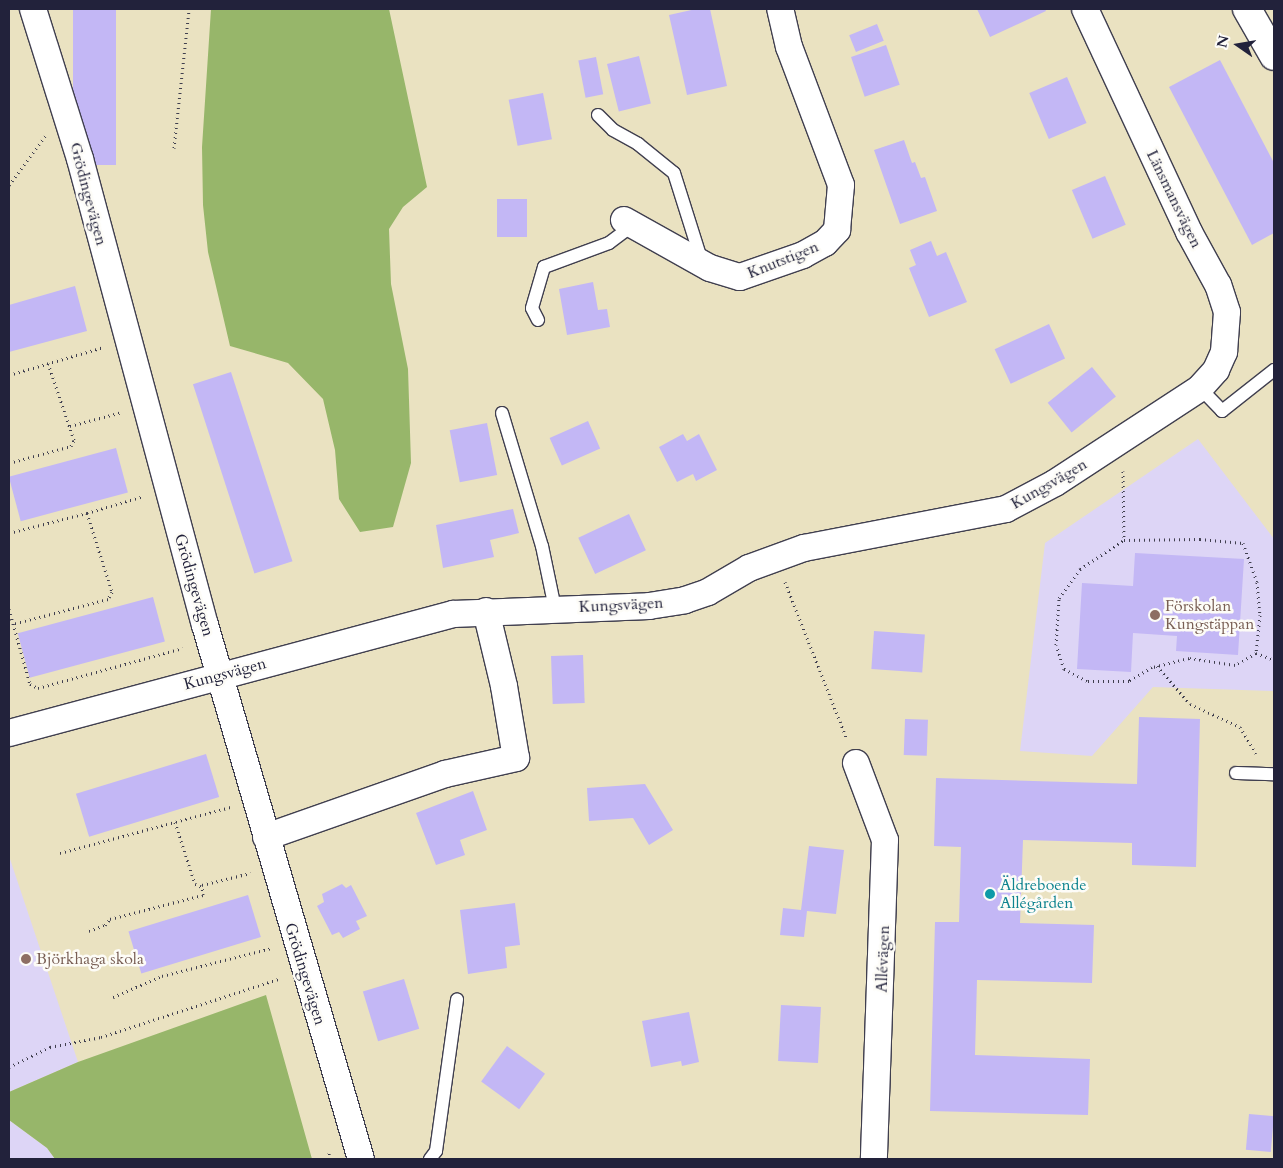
<!DOCTYPE html>
<html>
<head>
<meta charset="utf-8">
<style>
	body { margin:0 }
	#map { position:relative; width:1283px; height:1168px; overflow:hidden; background:#eae2c1; font-family:Cardo,serif }
	div>[style] { position:absolute }
	.built>* { inset:0; background:#ddd5f6 }
	.forest>* { inset:0; background:#97b66a }
	.building>* { inset:0; background:#c3b7f5; transform-origin:0 0 }
	.path>* { height:3px; margin-top:-1.5px; transform-origin:0; background:repeating-linear-gradient(90deg,#403f4f 0 1px,transparent 0 5px) }
	.roads { filter:drop-shadow(1px 0 #403f4f) drop-shadow(-1px 0 #403f4f) drop-shadow(0 1px #403f4f) drop-shadow(0 -1px #403f4f) }
	.service>* { height:12px; margin:-6px; padding:0 6px; transform-origin:6px; border-radius:6px; background:#fff }
	.minor>* { height:26px; margin:-13px; padding:0 13px; transform-origin:13px; border-radius:13px; background:#fff }
	.primary>* { height:28px; margin:-14px; padding:0 14px; transform-origin:14px; border-radius:14px; background:#fff }
	.dots>* { width:14px; height:14px; translate:-50% -50%; box-sizing:border-box; border:2px solid #fdfcf7; border-radius:50% }
	span { translate:-50% -50%; white-space:nowrap; text-align:center; line-height:1.15; -webkit-text-stroke:5px #fdfcf7; paint-order:stroke }
	.street-label { font-size:16px; color:#22223b }
	.education-label { font-size:16px; color:#785e54 }
	.left { translate:0 -50%; text-align:left }
	.culture-label { font-size:16px; color:#0d838f }
	.frame { position:absolute; inset:0; border:10px solid #22223b; pointer-events:none }
	.north { position:absolute; left:1213px; top:20px; width:50px; height:50px; -webkit-text-stroke:4px #fdfcf7; paint-order:stroke; rotate:283deg; font-size:14px; font-weight:700; line-height:20px; text-align:center; color:#22223b }
	.north::after { content:''; display:block; margin:auto; width:18px; height:22px; background:#22223b; clip-path:polygon(50% 0,100% 100%,50% 72%,0 100%) }
</style>
</head>
<body>
<div id="map">
	<div class="built">
		<i style="clip-path:polygon(1198px 439px,1274px 539px,1274px 691px,1153px 687px,1092px 756px,1020px 751px,1045px 543px)"></i>
		<i style="clip-path:polygon(9px 856px,78px 1062px,9px 1092px)"></i>
		<i style="clip-path:polygon(9px 1120px,47px 1148px,55px 1159px,9px 1159px)"></i>
	</div>
	<div class="forest">
		<i style="clip-path:polygon(211px 9px,389px 9px,427px 187px,403px 207px,389px 229px,391px 284px,408px 369px,411px 463px,393px 527px,360px 532px,339px 499px,335px 450px,323px 399px,288px 363px,230px 346px,208px 252px,203px 205px,202px 147px)"></i>
		<i style="clip-path:polygon(266px 995px,312px 1159px,55px 1159px,47px 1148px,9px 1120px,9px 1092px,78px 1062px)"></i>
	</div>
	<div class="building">
		<i style="left:73px;top:9px;width:43px;height:156px"></i>
		<i style="clip-path:polygon(696px 9px,710px 9px,727px 86px,687px 95px,669px 15px)"></i>
		<i style="clip-path:polygon(977px 9px,1045px 9px,1046px 11px,990px 37px)"></i>
		<i style="left:877px;top:24px;width:18px;height:30px;rotate:68deg"></i>
		<i style="left:886px;top:45px;width:42px;height:37px;rotate:71deg"></i>
		<i style="left:639px;top:56px;width:49px;height:33px;rotate:76deg"></i>
		<i style="left:596px;top:57px;width:38px;height:18px;rotate:79deg"></i>
		<i style="clip-path:polygon(1220px 60px,1274px 163px,1274px 233px,1252px 245px,1169px 87px)"></i>
		<i style="left:1067px;top:77px;width:50px;height:41px;rotate:67deg"></i>
		<i style="left:543px;top:93px;width:47px;height:35px;rotate:79deg"></i>
		<i style="clip-path:polygon(904px 140px,912px 163px,915px 162px,921px 178px,925px 177px,937px 211px,900px 224px,874px 150px)"></i>
		<i style="left:1105px;top:176px;width:53px;height:36px;rotate:67deg"></i>
		<i style="left:497px;top:199px;width:30px;height:38px"></i>
		<i style="clip-path:polygon(931px 241px,937px 256px,946px 252px,967px 302px,929px 317px,909px 268px,916px 265px,910px 250px)"></i>
		<i style="clip-path:polygon(593px 282px,598px 310px,607px 309px,610px 327px,567px 335px,559px 289px)"></i>
		<i style="clip-path:polygon(75px 286px,87px 331px,9px 352px,9px 305px)"></i>
		<i style="left:1049px;top:324px;width:38px;height:60px;rotate:65deg"></i>
		<i style="left:1092px;top:367px;width:38px;height:57px;rotate:51deg"></i>
		<i style="left:231px;top:372px;width:199px;height:40px;rotate:72deg"></i>
		<i style="left:588px;top:421px;width:30px;height:42px;rotate:66deg"></i>
		<i style="left:487px;top:423px;width:53px;height:38px;rotate:79deg"></i>
		<i style="clip-path:polygon(683px 434px,687px 441px,699px 434px,717px 470px,696px 481px,693px 474px,677px 482px,659px 447px)"></i>
		<i style="left:116px;top:448px;width:46px;height:111px;rotate:75deg"></i>
		<i style="clip-path:polygon(513px 509px,519px 533px,490px 540px,494px 557px,443px 568px,436px 525px)"></i>
		<i style="left:629px;top:514px;width:40px;height:56px;rotate:65deg"></i>
		<i style="clip-path:polygon(1135px 553px,1244px 559px,1238px 655px,1176px 651px,1177px 636px,1133px 633px,1131px 672px,1077px 669px,1082px 583px,1133px 586px)"></i>
		<i style="left:153px;top:597px;width:46px;height:140px;rotate:75deg"></i>
		<i style="left:874px;top:631px;width:51px;height:38px;rotate:4deg"></i>
		<i style="left:583px;top:655px;width:48px;height:32px;rotate:88deg"></i>
		<i style="clip-path:polygon(1139px 717px,1200px 719px,1196px 867px,1132px 865px,1132px 843px,1023px 840px,1020px 923px,1094px 925px,1092px 983px,977px 980px,975px 1055px,1090px 1059px,1088px 1115px,930px 1111px,935px 922px,959px 922px,961px 847px,934px 846px,936px 778px,1137px 784px)"></i>
		<i style="left:905px;top:719px;width:23px;height:36px;rotate:2deg"></i>
		<i style="left:206px;top:754px;width:45px;height:136px;rotate:73deg"></i>
		<i style="clip-path:polygon(645px 784px,673px 830px,649px 845px,633px 818px,589px 821px,587px 788px)"></i>
		<i style="clip-path:polygon(473px 791px,487px 830px,460px 840px,465px 855px,436px 865px,416px 813px)"></i>
		<i style="clip-path:polygon(809px 846px,844px 850px,836px 914px,807px 911px,804px 937px,780px 935px,783px 908px,801px 910px)"></i>
		<i style="clip-path:polygon(342px 884px,346px 888px,351px 885px,367px 916px,356px 921px,360px 929px,343px 938px,339px 932px,332px 935px,317px 906px,324px 902px,322px 894px)"></i>
		<i style="left:248px;top:895px;width:44px;height:125px;rotate:73deg"></i>
		<i style="clip-path:polygon(515px 903px,520px 945px,505px 947px,507px 968px,468px 974px,460px 910px)"></i>
		<i style="left:404px;top:979px;width:52px;height:43px;rotate:73deg"></i>
		<i style="left:781px;top:1005px;width:40px;height:56px;rotate:3deg"></i>
		<i style="clip-path:polygon(689px 1012px,699px 1062px,682px 1066px,681px 1061px,651px 1067px,642px 1021px)"></i>
		<i style="left:507px;top:1046px;width:47px;height:44px;rotate:36deg"></i>
		<i style="left:1249px;top:1114px;width:25px;height:36px;rotate:5deg"></i>
	</div>
	<div class="path">
		<i style="left:174px;top:148px;width:140px;rotate:-83.8deg"></i>
		<i style="left:9px;top:185px;width:61px;rotate:-53.7deg"></i>
		<i style="left:9px;top:375px;width:99px;rotate:-16.4deg"></i>
		<i style="left:70px;top:426px;width:54px;rotate:-15.1deg"></i>
		<i style="left:9px;top:463px;width:64px;rotate:-15.3deg"></i>
		<i style="left:71px;top:446px;width:7px;rotate:-63deg"></i>
		<i style="left:74px;top:440px;width:81px;rotate:-108.7deg"></i>
		<i style="left:1123px;top:471px;width:69px;rotate:89.2deg"></i>
		<i style="left:1124px;top:540px;width:76px;rotate:-0.8deg"></i>
		<i style="left:1200px;top:539px;width:43px;rotate:5.3deg"></i>
		<i style="left:1243px;top:543px;width:41px;rotate:70.3deg"></i>
		<i style="left:1257px;top:582px;width:33px;rotate:85deg"></i>
		<i style="left:1260px;top:615px;width:38px;rotate:96deg"></i>
		<i style="left:1256px;top:653px;width:24px;rotate:150deg"></i>
		<i style="left:1235px;top:665px;width:47px;rotate:-171.3deg"></i>
		<i style="left:1189px;top:658px;width:38px;rotate:166deg"></i>
		<i style="left:1152px;top:667px;width:27px;rotate:149deg"></i>
		<i style="left:1129px;top:681px;width:42px;rotate:180deg"></i>
		<i style="left:1087px;top:681px;width:26px;rotate:-152deg"></i>
		<i style="left:1064px;top:669px;width:25px;rotate:-108deg"></i>
		<i style="left:1056px;top:645px;width:47px;rotate:-86.3deg"></i>
		<i style="left:1059px;top:598px;width:36px;rotate:-54deg"></i>
		<i style="left:1080px;top:569px;width:53px;rotate:-33.4deg"></i>
		<i style="left:87px;top:513px;width:59px;rotate:-16.6deg"></i>
		<i style="left:9px;top:533px;width:81px;rotate:-14.4deg"></i>
		<i style="left:87px;top:513px;width:83px;rotate:72.4deg"></i>
		<i style="left:112px;top:592px;width:8px;rotate:120deg"></i>
		<i style="left:108px;top:599px;width:98px;rotate:165.3deg"></i>
		<i style="left:785px;top:582px;width:169px;rotate:68.5deg"></i>
		<i style="left:9px;top:609px;width:78px;rotate:74.4deg"></i>
		<i style="left:30px;top:684px;width:9px;rotate:27deg"></i>
		<i style="left:38px;top:688px;width:150px;rotate:-15.4deg"></i>
		<i style="left:1256px;top:653px;width:19px;rotate:21deg"></i>
		<i style="left:1157px;top:666px;width:50px;rotate:49deg"></i>
		<i style="left:1190px;top:704px;width:55px;rotate:24.7deg"></i>
		<i style="left:1240px;top:727px;width:31px;rotate:59deg"></i>
		<i style="left:175px;top:822px;width:65px;rotate:72.1deg"></i>
		<i style="left:195px;top:884px;width:8px;rotate:23deg"></i>
		<i style="left:60px;top:853px;width:177px;rotate:-15.1deg"></i>
		<i style="left:89px;top:931px;width:17px;rotate:-21deg"></i>
		<i style="left:105px;top:925px;width:8px;rotate:-50deg"></i>
		<i style="left:110px;top:919px;width:96px;rotate:-14.5deg"></i>
		<i style="left:203px;top:895px;width:10px;rotate:-96deg"></i>
		<i style="left:202px;top:885px;width:50px;rotate:-13.8deg"></i>
		<i style="left:113px;top:997px;width:53px;rotate:-23.2deg"></i>
		<i style="left:162px;top:976px;width:114px;rotate:-14.3deg"></i>
		<i style="left:9px;top:1067px;width:46px;rotate:-26deg"></i>
		<i style="left:50px;top:1047px;width:52px;rotate:-11.1deg"></i>
		<i style="left:101px;top:1037px;width:189px;rotate:-18.1deg"></i>
		<i style="left:327px;top:1159px;width:9px;rotate:-69deg"></i>
	</div>
	<div class="roads">
		<div class="service">
			<i style="left:598px;top:115px;width:21px;rotate:45deg"></i>
			<i style="left:613px;top:130px;width:29px;rotate:29deg"></i>
			<i style="left:638px;top:144px;width:46px;rotate:38.9deg"></i>
			<i style="left:674px;top:173px;width:93px;rotate:72.5deg"></i>
			<i style="left:538px;top:320px;width:13px;rotate:-117deg"></i>
			<i style="left:532px;top:308px;width:43px;rotate:-73.7deg"></i>
			<i style="left:544px;top:267px;width:69px;rotate:-20.3deg"></i>
			<i style="left:609px;top:243px;width:30px;rotate:-37deg"></i>
			<i style="left:1200px;top:388px;width:32px;rotate:46deg"></i>
			<i style="left:1222px;top:411px;width:66px;rotate:-38.3deg"></i>
			<i style="left:502px;top:413px;width:139px;rotate:73.3deg"></i>
			<i style="left:542px;top:546px;width:63px;rotate:78.2deg"></i>
			<i style="left:1236px;top:773px;width:38px;rotate:2deg"></i>
			<i style="left:430px;top:1159px;width:10px;rotate:-53deg"></i>
			<i style="left:436px;top:1151px;width:153px;rotate:-82.1deg"></i>
		</div>
		<div class="minor">
			<i style="left:33px;top:9px;width:157px;rotate:72.6deg"></i>
			<i style="left:80px;top:159px;width:482px;rotate:75deg"></i>
			<i style="left:205px;top:625px;width:556px;rotate:73.72deg"></i>
			<i style="left:624px;top:220px;width:98px;rotate:29.2deg"></i>
			<i style="left:710px;top:268px;width:31px;rotate:17deg"></i>
			<i style="left:740px;top:277px;width:67px;rotate:-19.2deg"></i>
			<i style="left:803px;top:255px;width:25px;rotate:-29deg"></i>
			<i style="left:825px;top:243px;width:18px;rotate:-47deg"></i>
			<i style="left:837px;top:230px;width:45px;rotate:-84.9deg"></i>
			<i style="left:841px;top:185px;width:147px;rotate:-110.6deg"></i>
			<i style="left:789px;top:47px;width:39px;rotate:-103deg"></i>
			<i style="left:9px;top:733px;width:460px;rotate:-15deg"></i>
			<i style="left:453px;top:614px;width:196px;rotate:-2.3deg"></i>
			<i style="left:649px;top:606px;width:36px;rotate:-9deg"></i>
			<i style="left:685px;top:600px;width:24px;rotate:-19deg"></i>
			<i style="left:708px;top:592px;width:48px;rotate:-30.3deg"></i>
			<i style="left:749px;top:568px;width:59px;rotate:-20deg"></i>
			<i style="left:804px;top:548px;width:206px;rotate:-10.9deg"></i>
			<i style="left:1006px;top:509px;width:55px;rotate:-28deg"></i>
			<i style="left:1055px;top:483px;width:173px;rotate:-33.2deg"></i>
			<i style="left:1200px;top:388px;width:24px;rotate:-48deg"></i>
			<i style="left:1216px;top:370px;width:20px;rotate:-66deg"></i>
			<i style="left:1224px;top:352px;width:40px;rotate:-85.7deg"></i>
			<i style="left:1227px;top:312px;width:28px;rotate:-108deg"></i>
			<i style="left:1218px;top:285px;width:60px;rotate:-118.7deg"></i>
			<i style="left:1189px;top:232px;width:246px;rotate:-115deg"></i>
			<i style="left:856px;top:763px;width:82px;rotate:69.4deg"></i>
			<i style="left:885px;top:840px;width:319px;rotate:92deg"></i>
			<i style="left:266px;top:837px;width:190px;rotate:-19.4deg"></i>
			<i style="left:445px;top:774px;width:73px;rotate:-12.7deg"></i>
			<i style="left:516px;top:758px;width:73px;rotate:-99.5deg"></i>
			<i style="left:504px;top:686px;width:77px;rotate:-103.5deg"></i>
		</div>
		<div class="primary">
			<i style="left:1247px;top:9px;width:54px;rotate:60.1deg"></i>
		</div>
	</div>
	<div class="dots">
		<i style="left:1155px;top:615px;background:#8d6e63"></i>
		<i style="left:990px;top:894px;background:#0f9aa8"></i>
		<i style="left:26px;top:959px;background:#8d6e63"></i>
	</div>
	<div class="street-label">
		<span style="left:88px;top:194px;rotate:75deg">Grödingevägen</span>
		<span style="left:1174px;top:199px;rotate:64deg">Länsmansvägen</span>
		<span style="left:783px;top:260px;rotate:-22deg">Knutstigen</span>
		<span style="left:1049px;top:484px;rotate:-30deg">Kungsvägen</span>
		<span style="left:194px;top:585px;rotate:74deg">Grödingevägen</span>
		<span style="left:621px;top:605px;rotate:-3deg">Kungsvägen</span>
		<span style="left:225px;top:674px;rotate:-15deg">Kungsvägen</span>
		<span style="left:883px;top:959px;rotate:-88deg">Allévägen</span>
		<span style="left:305px;top:974px;rotate:73deg">Grödingevägen</span>
	</div>
	<div class="education-label">
		<span class="left" style="left:1165px;top:615px">Förskolan<br>Kungstäppan</span>
		<span class="left" style="left:36px;top:959px">Björkhaga skola</span>
	</div>
	<div class="culture-label">
		<span class="left" style="left:1000px;top:894px">Äldreboende<br>Allégården</span>
	</div>
	<div class="frame"></div>
	<div class="north">N</div>
</div>
</body>
</html>
